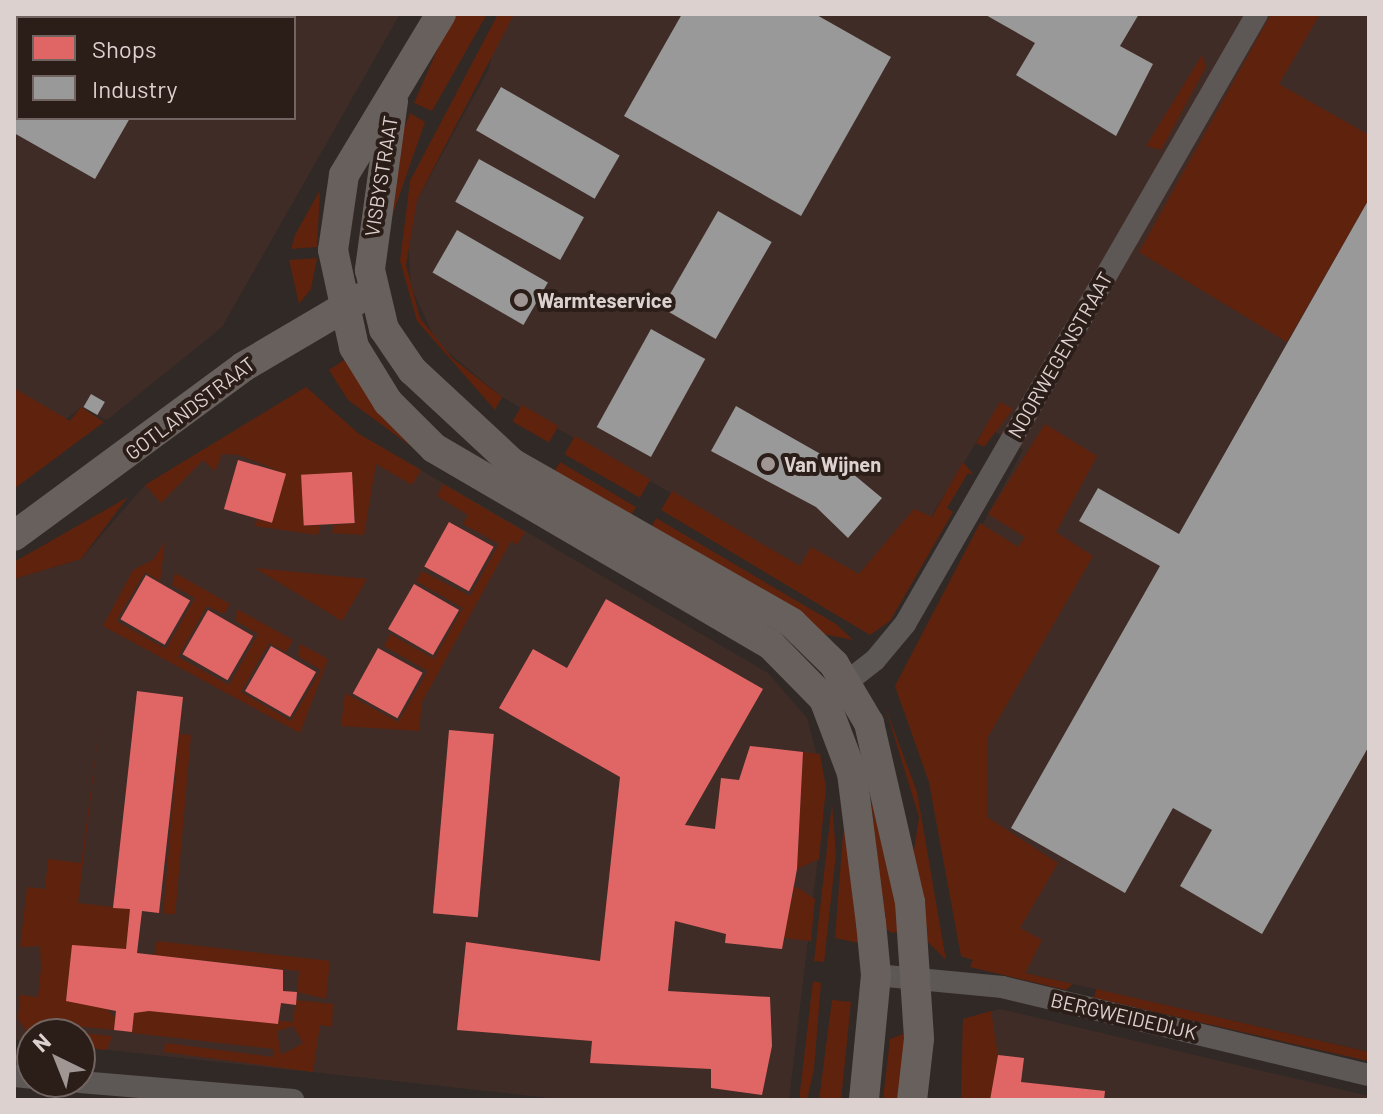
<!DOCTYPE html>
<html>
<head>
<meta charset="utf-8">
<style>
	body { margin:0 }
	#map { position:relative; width:1383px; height:1114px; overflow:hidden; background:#312926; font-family:Barlow,sans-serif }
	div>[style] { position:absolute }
	.built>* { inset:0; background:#402c26 }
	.green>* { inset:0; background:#5f220d; transform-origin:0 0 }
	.shops>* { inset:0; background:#e06666; transform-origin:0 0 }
	.industry>* { inset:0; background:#999; transform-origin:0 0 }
	.street>* { height:22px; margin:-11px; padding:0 11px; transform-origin:11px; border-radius:11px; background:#5d5755 }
	.secondary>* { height:30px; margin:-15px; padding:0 15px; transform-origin:15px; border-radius:15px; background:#68605d }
	.dots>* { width:22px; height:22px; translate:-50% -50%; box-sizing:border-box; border:4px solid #2b1d18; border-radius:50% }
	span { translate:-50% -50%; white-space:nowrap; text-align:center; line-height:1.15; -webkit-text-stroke:8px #2b1d18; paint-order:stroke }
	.street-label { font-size:20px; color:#dcd1ce }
	.poi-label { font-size:20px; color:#dcd1ce; font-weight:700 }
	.left { translate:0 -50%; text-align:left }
	.frame { position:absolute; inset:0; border:16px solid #dcd1ce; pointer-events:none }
	.legend { position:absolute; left:16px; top:16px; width:280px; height:104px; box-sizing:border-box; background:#2b1d18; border:2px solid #726561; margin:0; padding:10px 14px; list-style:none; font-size:24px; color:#dcd1ce }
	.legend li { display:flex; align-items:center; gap:16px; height:40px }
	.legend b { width:40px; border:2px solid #726561 }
	.north { position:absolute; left:16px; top:1018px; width:80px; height:80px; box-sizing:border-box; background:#2b1d18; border:2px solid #726561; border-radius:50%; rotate:317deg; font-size:22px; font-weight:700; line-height:32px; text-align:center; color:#dcd1ce }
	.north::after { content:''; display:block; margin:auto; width:28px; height:36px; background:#a09693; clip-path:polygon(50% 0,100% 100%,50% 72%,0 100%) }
</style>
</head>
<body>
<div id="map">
	<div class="built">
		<i style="clip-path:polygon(evenodd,14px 14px,400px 14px,222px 327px,107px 420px,81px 407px,14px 461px,14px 14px,18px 18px,294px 18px,294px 118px,18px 118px,18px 18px)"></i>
		<i style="clip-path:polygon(500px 14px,1369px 14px,1369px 1052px,1025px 973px,970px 967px,973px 960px,961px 956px,929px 782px,895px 686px,1023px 450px,986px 426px,931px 517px,881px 583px,800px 566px,502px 397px,437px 343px,411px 287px,408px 238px,417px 200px,489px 69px)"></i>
		<i style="clip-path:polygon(306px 387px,359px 434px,768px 673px,807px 718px,826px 788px,789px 1100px,569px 1100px,80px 1047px,80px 1034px,14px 1040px,14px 579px,81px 559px,145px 485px)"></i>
		<i style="clip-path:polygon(1000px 1009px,1369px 1096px,1369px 1100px,961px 1100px,963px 1019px)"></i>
	</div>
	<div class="green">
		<i style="clip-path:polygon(453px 14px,487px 14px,432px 111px,414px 103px)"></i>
		<i style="clip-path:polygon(498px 14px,514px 14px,417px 200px,406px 265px,420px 318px,453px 359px,502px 397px,495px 410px,417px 321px,400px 261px,410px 181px)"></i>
		<i style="clip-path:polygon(1271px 14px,1320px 14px,1279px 84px,1369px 135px,1369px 199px,1287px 342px,1139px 252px)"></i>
		<i style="clip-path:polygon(1202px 55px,1206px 67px,1161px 150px,1146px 146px)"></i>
		<i style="clip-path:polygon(410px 113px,425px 122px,389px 225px,401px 136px)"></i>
		<i style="clip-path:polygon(320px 190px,317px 247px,291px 249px,295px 235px)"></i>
		<i style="clip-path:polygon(317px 258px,311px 289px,299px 304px,289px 260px)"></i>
		<i style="clip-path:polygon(344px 360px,427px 458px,348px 400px,329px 370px)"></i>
		<i style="clip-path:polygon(306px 387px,359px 434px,421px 470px,412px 485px,376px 464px,364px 535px,332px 533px,334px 525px,355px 523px,351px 472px,301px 476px,305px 526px,320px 525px,318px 535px,254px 526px,258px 519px,272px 523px,286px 474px,239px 455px,222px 454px,215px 471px,203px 460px,161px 503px,145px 485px)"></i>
		<i style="clip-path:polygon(14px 388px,70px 421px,81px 407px,104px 422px,14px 489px)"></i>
		<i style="clip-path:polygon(1000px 402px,1013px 409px,984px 447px,976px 443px)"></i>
		<i style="left:522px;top:405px;width:42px;height:19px;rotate:30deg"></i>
		<i style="clip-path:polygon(1045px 424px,1097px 456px,1056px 532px,1093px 556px,988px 737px,987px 817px,1058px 863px,1020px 928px,1042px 940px,1025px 973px,1073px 984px,1066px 990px,970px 967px,973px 960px,961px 956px,929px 782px,895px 686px,980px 523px,1018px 547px,1025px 537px,988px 514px)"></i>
		<i style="left:575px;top:436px;width:87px;height:21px;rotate:30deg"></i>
		<i style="clip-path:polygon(560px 462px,636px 507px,630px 517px,553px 474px)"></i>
		<i style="clip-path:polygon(963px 462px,974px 475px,968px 473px,947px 508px,953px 512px,890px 621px,870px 635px,661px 510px,672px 491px,800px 566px,811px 547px,859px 574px,914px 509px,932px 517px)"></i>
		<i style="clip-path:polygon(443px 484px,525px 532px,517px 545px,511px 541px,422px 702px,419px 731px,341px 726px,345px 693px,398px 722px,428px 671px,384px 646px,390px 634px,434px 659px,463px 608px,416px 581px,422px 571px,470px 596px,499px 544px,463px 524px,468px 515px,437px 496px)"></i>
		<i style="clip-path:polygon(128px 497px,81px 559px,14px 579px,14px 562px)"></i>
		<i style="clip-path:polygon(656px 518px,836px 624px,853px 640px,818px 633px,649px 532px)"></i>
		<i style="clip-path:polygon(165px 542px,160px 581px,145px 572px,116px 621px,166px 649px,195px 598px,172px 585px,175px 573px,230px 604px,224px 614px,207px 606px,178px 657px,229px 685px,258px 634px,236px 621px,237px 609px,293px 640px,286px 652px,269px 643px,241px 692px,291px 721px,321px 670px,298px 656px,300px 644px,328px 659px,300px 733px,103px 626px,133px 570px,153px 560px)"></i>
		<i style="clip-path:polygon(255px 568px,367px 579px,342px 621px)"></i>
		<i style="clip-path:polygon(885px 706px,917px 792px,946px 960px,923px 937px,912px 863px,919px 817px)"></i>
		<i style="clip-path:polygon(100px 722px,78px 903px,130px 909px,126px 949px,72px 946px,66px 1000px,102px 1005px,116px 1018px,114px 1030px,65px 1025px,63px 1031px,112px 1036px,107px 1050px,80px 1047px,80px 1034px,29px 1035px,18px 1019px,20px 995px,38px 997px,41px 968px,40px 946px,20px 947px,27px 887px,45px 889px,48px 859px,81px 863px)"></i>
		<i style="left:179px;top:734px;width:12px;height:180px;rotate:5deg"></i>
		<i style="clip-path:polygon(865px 735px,901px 931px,892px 933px,883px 927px)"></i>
		<i style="clip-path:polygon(803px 752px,820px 754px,826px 788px,819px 859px,797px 869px)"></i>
		<i style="clip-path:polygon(832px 804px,836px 854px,824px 962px,814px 961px)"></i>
		<i style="clip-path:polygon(844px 821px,859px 943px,835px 938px)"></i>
		<i style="clip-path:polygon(795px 886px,815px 899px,811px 941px,783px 938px)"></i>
		<i style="clip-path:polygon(157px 941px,330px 961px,326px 999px,297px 992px,299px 971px,154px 955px)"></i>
		<i style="clip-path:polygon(813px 981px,821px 983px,814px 1069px,807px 1100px,799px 1100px)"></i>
		<i style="left:1096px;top:989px;width:280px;height:9px;rotate:13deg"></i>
		<i style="clip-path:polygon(evenodd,296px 1000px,333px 1004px,332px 1027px,320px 1025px,313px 1072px,164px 1052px,165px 1043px,273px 1057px,274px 1049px,132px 1033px,134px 1013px,149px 1011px,293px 1022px,296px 1000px,293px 1026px,303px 1043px,281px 1055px,277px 1031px,293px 1026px)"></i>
		<i style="clip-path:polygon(832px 1000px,851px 1002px,841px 1100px,819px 1100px)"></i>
		<i style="clip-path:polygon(991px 1011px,998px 1055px,990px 1100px,961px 1100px,963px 1019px)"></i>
		<i style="clip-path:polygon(903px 1034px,909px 1039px,905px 1100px,883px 1100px,890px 1039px)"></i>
	</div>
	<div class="shops">
		<i style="left:238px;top:460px;width:50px;height:51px;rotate:16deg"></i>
		<i style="left:352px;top:472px;width:51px;height:51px;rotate:87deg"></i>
		<i style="left:449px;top:522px;width:51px;height:51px;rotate:29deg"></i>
		<i style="left:146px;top:575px;width:51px;height:51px;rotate:30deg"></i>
		<i style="left:414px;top:584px;width:52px;height:52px;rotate:30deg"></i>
		<i style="clip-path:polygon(606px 599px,763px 689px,685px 825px,715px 829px,721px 778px,739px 780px,750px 746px,803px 752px,797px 869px,782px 949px,725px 943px,726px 934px,675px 921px,668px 991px,770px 997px,772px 1046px,762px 1095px,711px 1088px,711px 1069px,590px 1063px,592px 1041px,457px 1030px,466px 942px,600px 961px,620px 777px,499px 708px,533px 649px,567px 668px)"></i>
		<i style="left:208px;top:610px;width:52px;height:51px;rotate:30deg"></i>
		<i style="left:271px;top:646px;width:52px;height:52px;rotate:30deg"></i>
		<i style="left:378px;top:648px;width:51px;height:52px;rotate:29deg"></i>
		<i style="clip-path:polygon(137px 691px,183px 697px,159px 913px,142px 911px,137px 953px,283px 970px,283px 991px,297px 992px,296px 1005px,281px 1003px,278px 1024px,149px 1011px,134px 1013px,132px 1032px,114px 1030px,116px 1011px,66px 1001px,72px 945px,126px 949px,130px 909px,113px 908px)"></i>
		<i style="left:449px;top:730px;width:45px;height:184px;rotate:5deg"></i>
		<i style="clip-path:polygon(998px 1055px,1024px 1058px,1021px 1082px,1105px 1091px,1104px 1100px,990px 1100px)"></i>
	</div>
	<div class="industry">
		<i style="clip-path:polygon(682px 14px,815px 14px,891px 57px,801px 216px,624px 116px)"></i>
		<i style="clip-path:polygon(984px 14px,1139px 14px,1120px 46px,1153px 64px,1116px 136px,1016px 75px,1035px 43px)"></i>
		<i style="clip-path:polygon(18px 55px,18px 118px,130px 118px,95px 179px,14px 133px)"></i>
		<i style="left:501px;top:87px;width:137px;height:50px;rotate:30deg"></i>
		<i style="left:479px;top:159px;width:120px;height:49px;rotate:29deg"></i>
		<i style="clip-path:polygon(1369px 199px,1369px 746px,1262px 934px,1180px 886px,1212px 830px,1173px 808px,1125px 893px,1011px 828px,1160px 566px,1079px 521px,1098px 488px,1179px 534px)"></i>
		<i style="left:718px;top:211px;width:62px;height:112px;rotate:30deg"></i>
		<i style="left:457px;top:230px;width:105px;height:49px;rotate:30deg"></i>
		<i style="left:651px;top:329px;width:62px;height:112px;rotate:29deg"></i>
		<i style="left:91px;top:394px;width:16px;height:15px;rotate:30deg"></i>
		<i style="clip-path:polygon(736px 406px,847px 469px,882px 498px,848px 538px,816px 507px,711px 451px)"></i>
	</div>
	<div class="street">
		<i style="left:834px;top:692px;width:52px;rotate:-38deg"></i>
		<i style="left:875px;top:660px;width:47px;rotate:-50.2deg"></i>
		<i style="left:905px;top:624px;width:704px;rotate:-60.01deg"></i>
		<i style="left:876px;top:975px;width:127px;rotate:5.4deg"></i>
		<i style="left:1002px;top:987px;width:377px;rotate:13.5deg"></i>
		<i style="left:14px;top:1076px;width:18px;rotate:6deg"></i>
		<i style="left:80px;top:1082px;width:214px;rotate:4.8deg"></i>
	</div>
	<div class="secondary">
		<i style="left:441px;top:14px;width:188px;rotate:121.1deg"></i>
		<i style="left:344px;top:175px;width:76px;rotate:98.3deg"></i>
		<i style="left:333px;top:250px;width:99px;rotate:77.8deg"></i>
		<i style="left:354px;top:347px;width:65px;rotate:58.3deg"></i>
		<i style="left:388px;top:402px;width:65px;rotate:45deg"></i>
		<i style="left:434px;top:448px;width:390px;rotate:30.3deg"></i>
		<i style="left:771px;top:645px;width:76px;rotate:45.5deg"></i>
		<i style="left:824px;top:699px;width:79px;rotate:69.3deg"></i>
		<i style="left:852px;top:773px;width:151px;rotate:82.8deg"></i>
		<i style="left:871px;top:923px;width:52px;rotate:84.5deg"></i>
		<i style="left:876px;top:975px;width:126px;rotate:95.5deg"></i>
		<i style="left:393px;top:101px;width:171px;rotate:97.8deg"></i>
		<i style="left:370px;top:270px;width:61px;rotate:76.7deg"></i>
		<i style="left:384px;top:329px;width:50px;rotate:55.7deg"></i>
		<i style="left:412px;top:370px;width:137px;rotate:42.9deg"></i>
		<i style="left:512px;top:463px;width:322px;rotate:29.7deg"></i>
		<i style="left:792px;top:623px;width:59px;rotate:44.3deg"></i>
		<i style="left:834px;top:664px;width:69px;rotate:59.3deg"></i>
		<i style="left:869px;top:723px;width:184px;rotate:77.1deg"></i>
		<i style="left:910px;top:902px;width:137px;rotate:86.2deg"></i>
		<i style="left:919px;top:1039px;width:61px;rotate:96.5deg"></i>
		<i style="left:14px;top:536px;width:285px;rotate:-36.4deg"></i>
		<i style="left:243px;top:367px;width:136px;rotate:-30.5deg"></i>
	</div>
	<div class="dots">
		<i style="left:521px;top:300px;background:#a09693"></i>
		<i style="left:768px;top:464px;background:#a09693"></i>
	</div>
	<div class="street-label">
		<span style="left:381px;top:176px;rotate:-81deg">VISBYSTRAAT</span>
		<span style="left:1060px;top:355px;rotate:-60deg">NOORWEGENSTRAAT</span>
		<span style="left:190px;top:408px;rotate:-37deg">GOTLANDSTRAAT</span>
		<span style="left:1124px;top:1016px;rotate:13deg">BERGWEIDEDIJK</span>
	</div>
	<div class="poi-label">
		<span class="left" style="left:537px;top:300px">Warmteservice</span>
		<span class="left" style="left:784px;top:464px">Van Wijnen</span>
	</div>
	<div class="frame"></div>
	<ul class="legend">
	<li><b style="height:22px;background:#e06666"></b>Shops</li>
	<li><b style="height:22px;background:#999"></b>Industry</li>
	</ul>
	<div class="north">N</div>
</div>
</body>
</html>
